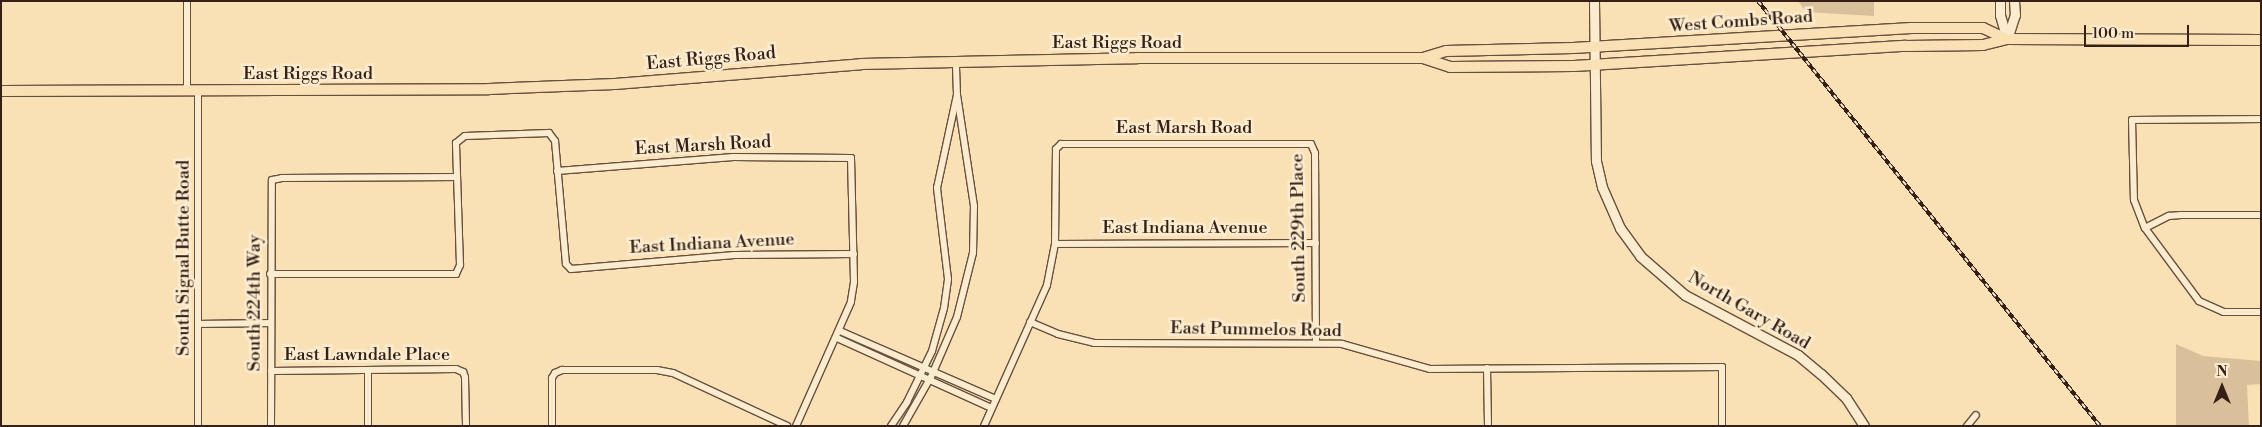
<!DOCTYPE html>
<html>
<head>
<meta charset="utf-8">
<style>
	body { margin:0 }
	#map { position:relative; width:2262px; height:427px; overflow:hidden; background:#fae1b5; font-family:"Libre Bodoni",serif }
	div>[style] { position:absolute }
	.green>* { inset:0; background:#d9c09a }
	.roads { filter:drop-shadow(1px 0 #66503e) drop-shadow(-1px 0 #66503e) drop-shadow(0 1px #66503e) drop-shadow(0 -1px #66503e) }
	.street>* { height:6px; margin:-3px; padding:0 3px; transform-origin:3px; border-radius:3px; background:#fceccf }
	.secondary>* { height:9px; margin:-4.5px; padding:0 4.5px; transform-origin:4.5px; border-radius:4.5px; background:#fceccf }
	.primary>* { height:10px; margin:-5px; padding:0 5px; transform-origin:5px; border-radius:5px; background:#fae1b5 }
	.rail>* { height:4px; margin-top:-2px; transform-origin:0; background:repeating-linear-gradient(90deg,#fceccf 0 5.5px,#352017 0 11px); box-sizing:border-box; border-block:1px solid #352017 }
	span { translate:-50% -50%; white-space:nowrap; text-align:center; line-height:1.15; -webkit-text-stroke:5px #fceccf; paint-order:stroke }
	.street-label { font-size:18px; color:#352017 }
	.frame { position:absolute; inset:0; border:2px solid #352017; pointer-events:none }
	.north { position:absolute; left:2197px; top:362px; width:50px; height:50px; -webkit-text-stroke:4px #fceccf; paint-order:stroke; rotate:0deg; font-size:14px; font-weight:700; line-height:20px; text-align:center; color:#352017 }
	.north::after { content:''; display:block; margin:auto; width:18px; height:22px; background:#352017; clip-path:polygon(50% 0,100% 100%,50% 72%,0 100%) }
	.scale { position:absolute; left:2084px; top:25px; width:105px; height:22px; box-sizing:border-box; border:2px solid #352017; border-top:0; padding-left:6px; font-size:15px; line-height:18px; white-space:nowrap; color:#352017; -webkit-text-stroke:4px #fceccf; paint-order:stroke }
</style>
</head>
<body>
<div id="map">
	<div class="green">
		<i style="clip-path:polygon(1798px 1px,1874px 1px,1874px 16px,1806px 12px)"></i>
		<i style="clip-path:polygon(2176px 344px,2203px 356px,2261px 361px,2261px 384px,2247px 385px,2249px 426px,2176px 426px)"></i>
	</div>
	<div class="roads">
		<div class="street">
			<i style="left:187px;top:90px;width:89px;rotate:-90deg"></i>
			<i style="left:198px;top:90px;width:336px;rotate:90deg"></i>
			<i style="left:2261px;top:119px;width:129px;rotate:179.6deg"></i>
			<i style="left:2132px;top:120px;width:80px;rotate:88.6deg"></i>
			<i style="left:2134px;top:200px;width:30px;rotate:69deg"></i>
			<i style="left:2145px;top:228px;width:91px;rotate:53.5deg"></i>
			<i style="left:2199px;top:301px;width:27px;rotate:24deg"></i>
			<i style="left:2224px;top:312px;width:37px"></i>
			<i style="left:557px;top:171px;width:177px;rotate:-4.5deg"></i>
			<i style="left:733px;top:157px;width:118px;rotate:0.5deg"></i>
			<i style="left:851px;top:158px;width:124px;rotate:88.6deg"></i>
			<i style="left:854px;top:282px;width:20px;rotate:99deg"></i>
			<i style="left:851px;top:302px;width:136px;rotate:113.9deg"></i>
			<i style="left:2145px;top:228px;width:27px;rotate:-27deg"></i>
			<i style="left:2169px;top:216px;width:12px;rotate:-5deg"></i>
			<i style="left:2181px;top:215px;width:80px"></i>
			<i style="left:1055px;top:244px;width:261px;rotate:-0.2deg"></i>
			<i style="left:270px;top:274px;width:186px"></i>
			<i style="left:456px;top:274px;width:10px;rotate:-66deg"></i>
			<i style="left:460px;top:265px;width:122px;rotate:-91.9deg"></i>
			<i style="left:456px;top:143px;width:11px;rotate:-38deg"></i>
			<i style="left:465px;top:136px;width:84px;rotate:-2deg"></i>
			<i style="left:549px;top:133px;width:10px;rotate:53deg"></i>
			<i style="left:555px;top:141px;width:123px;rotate:84.9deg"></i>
			<i style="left:566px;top:264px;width:7px;rotate:45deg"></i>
			<i style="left:571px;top:269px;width:164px;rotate:-4.9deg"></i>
			<i style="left:734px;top:255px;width:120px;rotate:-0.5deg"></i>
			<i style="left:1030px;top:322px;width:30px;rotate:23deg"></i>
			<i style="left:1058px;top:334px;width:37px;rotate:14deg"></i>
			<i style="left:1094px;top:343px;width:248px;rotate:0.2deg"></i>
			<i style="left:1342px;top:344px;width:91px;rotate:15.9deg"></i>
			<i style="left:1430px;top:369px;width:292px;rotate:-0.4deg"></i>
			<i style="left:1722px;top:367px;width:59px;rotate:90deg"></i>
			<i style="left:199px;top:324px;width:72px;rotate:-0.8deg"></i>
			<i style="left:840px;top:331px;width:170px;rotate:23.6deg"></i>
			<i style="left:837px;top:338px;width:169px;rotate:24.4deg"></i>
			<i style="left:1487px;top:368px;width:58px;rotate:89deg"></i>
			<i style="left:368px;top:370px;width:56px;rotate:90deg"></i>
			<i style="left:271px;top:371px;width:185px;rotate:-0.6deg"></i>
			<i style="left:456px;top:369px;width:8px;rotate:23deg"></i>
			<i style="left:463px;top:372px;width:5px;rotate:68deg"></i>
			<i style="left:465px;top:377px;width:49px;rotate:88.8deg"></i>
			<i style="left:271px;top:426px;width:246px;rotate:-89.8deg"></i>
			<i style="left:272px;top:180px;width:10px;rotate:-11deg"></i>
			<i style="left:282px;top:178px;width:175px;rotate:-0.3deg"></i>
			<i style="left:552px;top:426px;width:48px;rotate:-90deg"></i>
			<i style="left:552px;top:378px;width:6px;rotate:-59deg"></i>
			<i style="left:555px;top:373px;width:8px;rotate:-23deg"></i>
			<i style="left:562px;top:370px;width:95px"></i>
			<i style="left:657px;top:370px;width:16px;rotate:11deg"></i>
			<i style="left:673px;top:373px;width:126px;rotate:24.9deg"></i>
			<i style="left:891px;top:426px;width:29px;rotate:-56deg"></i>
			<i style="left:907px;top:402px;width:57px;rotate:-63.9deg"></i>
			<i style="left:932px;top:351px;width:45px;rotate:-74.4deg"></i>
			<i style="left:944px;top:308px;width:29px;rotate:-82deg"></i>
			<i style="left:948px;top:279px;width:92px;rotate:-96.9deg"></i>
			<i style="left:937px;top:188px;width:95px;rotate:-77.9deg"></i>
			<i style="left:903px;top:426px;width:56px;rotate:-60.3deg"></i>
			<i style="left:931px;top:377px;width:65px;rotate:-66.6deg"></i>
			<i style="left:957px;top:317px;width:66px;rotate:-76deg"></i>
			<i style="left:973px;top:253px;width:47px;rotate:-88.8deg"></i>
			<i style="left:974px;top:206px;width:112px;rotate:-98.7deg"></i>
			<i style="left:957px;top:95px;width:35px;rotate:-92deg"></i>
			<i style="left:984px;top:426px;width:154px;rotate:-65.9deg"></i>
			<i style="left:1047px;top:285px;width:42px;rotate:-79deg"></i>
			<i style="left:1055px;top:244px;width:95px;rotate:-89.4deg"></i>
			<i style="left:1056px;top:149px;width:7px;rotate:-45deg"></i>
			<i style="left:1061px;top:144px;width:250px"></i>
			<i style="left:1311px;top:144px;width:10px;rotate:66deg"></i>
			<i style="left:1315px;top:153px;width:190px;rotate:89.7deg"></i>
			<i style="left:1967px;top:426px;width:14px;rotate:-51deg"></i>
		</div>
		<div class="secondary">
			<i style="left:1594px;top:1px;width:160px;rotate:89.3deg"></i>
			<i style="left:1596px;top:161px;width:27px;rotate:77deg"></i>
			<i style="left:1602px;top:187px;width:45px;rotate:66.3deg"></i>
			<i style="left:1620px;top:228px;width:34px;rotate:54deg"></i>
			<i style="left:1640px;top:256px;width:60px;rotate:40.9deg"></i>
			<i style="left:1685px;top:295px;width:128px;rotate:28deg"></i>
			<i style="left:1798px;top:355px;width:30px;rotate:40deg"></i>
			<i style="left:1821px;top:374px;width:35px;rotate:44deg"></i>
			<i style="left:1846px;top:398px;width:33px;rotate:57deg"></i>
			<i style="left:2000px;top:1px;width:14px;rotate:90deg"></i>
			<i style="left:2000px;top:15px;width:25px;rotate:74deg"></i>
			<i style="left:2007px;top:39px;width:25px;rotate:-72deg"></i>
			<i style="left:2015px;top:15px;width:14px;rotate:-94deg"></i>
		</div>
		<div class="primary">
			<i style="left:1423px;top:58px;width:28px;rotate:18deg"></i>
			<i style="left:1450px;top:67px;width:124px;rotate:-0.5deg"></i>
			<i style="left:1574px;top:66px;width:332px;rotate:-3.5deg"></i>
			<i style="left:1905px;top:46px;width:78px;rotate:-0.7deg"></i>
			<i style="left:1983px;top:45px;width:25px;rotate:-14deg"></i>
			<i style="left:2007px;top:39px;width:254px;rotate:0.2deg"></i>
			<i style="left:1px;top:91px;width:488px;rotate:-0.2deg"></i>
			<i style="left:489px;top:89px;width:126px;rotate:-2.3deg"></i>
			<i style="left:615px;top:84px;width:247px;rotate:-4.6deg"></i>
			<i style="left:861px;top:64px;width:276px;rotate:-1.2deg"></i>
			<i style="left:1137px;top:58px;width:286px"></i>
			<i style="left:1423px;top:58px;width:24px;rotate:-17deg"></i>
			<i style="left:1446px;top:51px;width:127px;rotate:-1.4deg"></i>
			<i style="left:1573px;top:48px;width:339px;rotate:-3.4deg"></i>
			<i style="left:1911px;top:28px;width:72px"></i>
			<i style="left:1983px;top:28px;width:26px;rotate:25deg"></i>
		</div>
	</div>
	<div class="rail">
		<i style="left:1758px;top:1px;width:546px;rotate:51.18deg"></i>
	</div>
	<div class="street-label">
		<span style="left:1741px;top:22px;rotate:-4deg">West Combs Road</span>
		<span style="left:1117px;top:43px">East Riggs Road</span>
		<span style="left:711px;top:59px;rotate:-5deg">East Riggs Road</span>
		<span style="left:308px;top:74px">East Riggs Road</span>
		<span style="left:1184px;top:128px">East Marsh Road</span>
		<span style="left:703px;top:146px;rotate:-3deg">East Marsh Road</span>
		<span style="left:1185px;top:228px">East Indiana Avenue</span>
		<span style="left:1299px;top:228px;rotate:-91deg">South 229th Place</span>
		<span style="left:712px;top:244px;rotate:-3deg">East Indiana Avenue</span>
		<span style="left:184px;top:258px;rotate:-90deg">South Signal Butte Road</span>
		<span style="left:255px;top:303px;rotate:-90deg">South 224th Way</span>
		<span style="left:1749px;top:311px;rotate:30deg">North Gary Road</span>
		<span style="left:1256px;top:330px;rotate:1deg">East Pummelos Road</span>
		<span style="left:367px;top:355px">East Lawndale Place</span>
	</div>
	<div class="frame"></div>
	<div class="north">N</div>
	<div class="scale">100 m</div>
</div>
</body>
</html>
